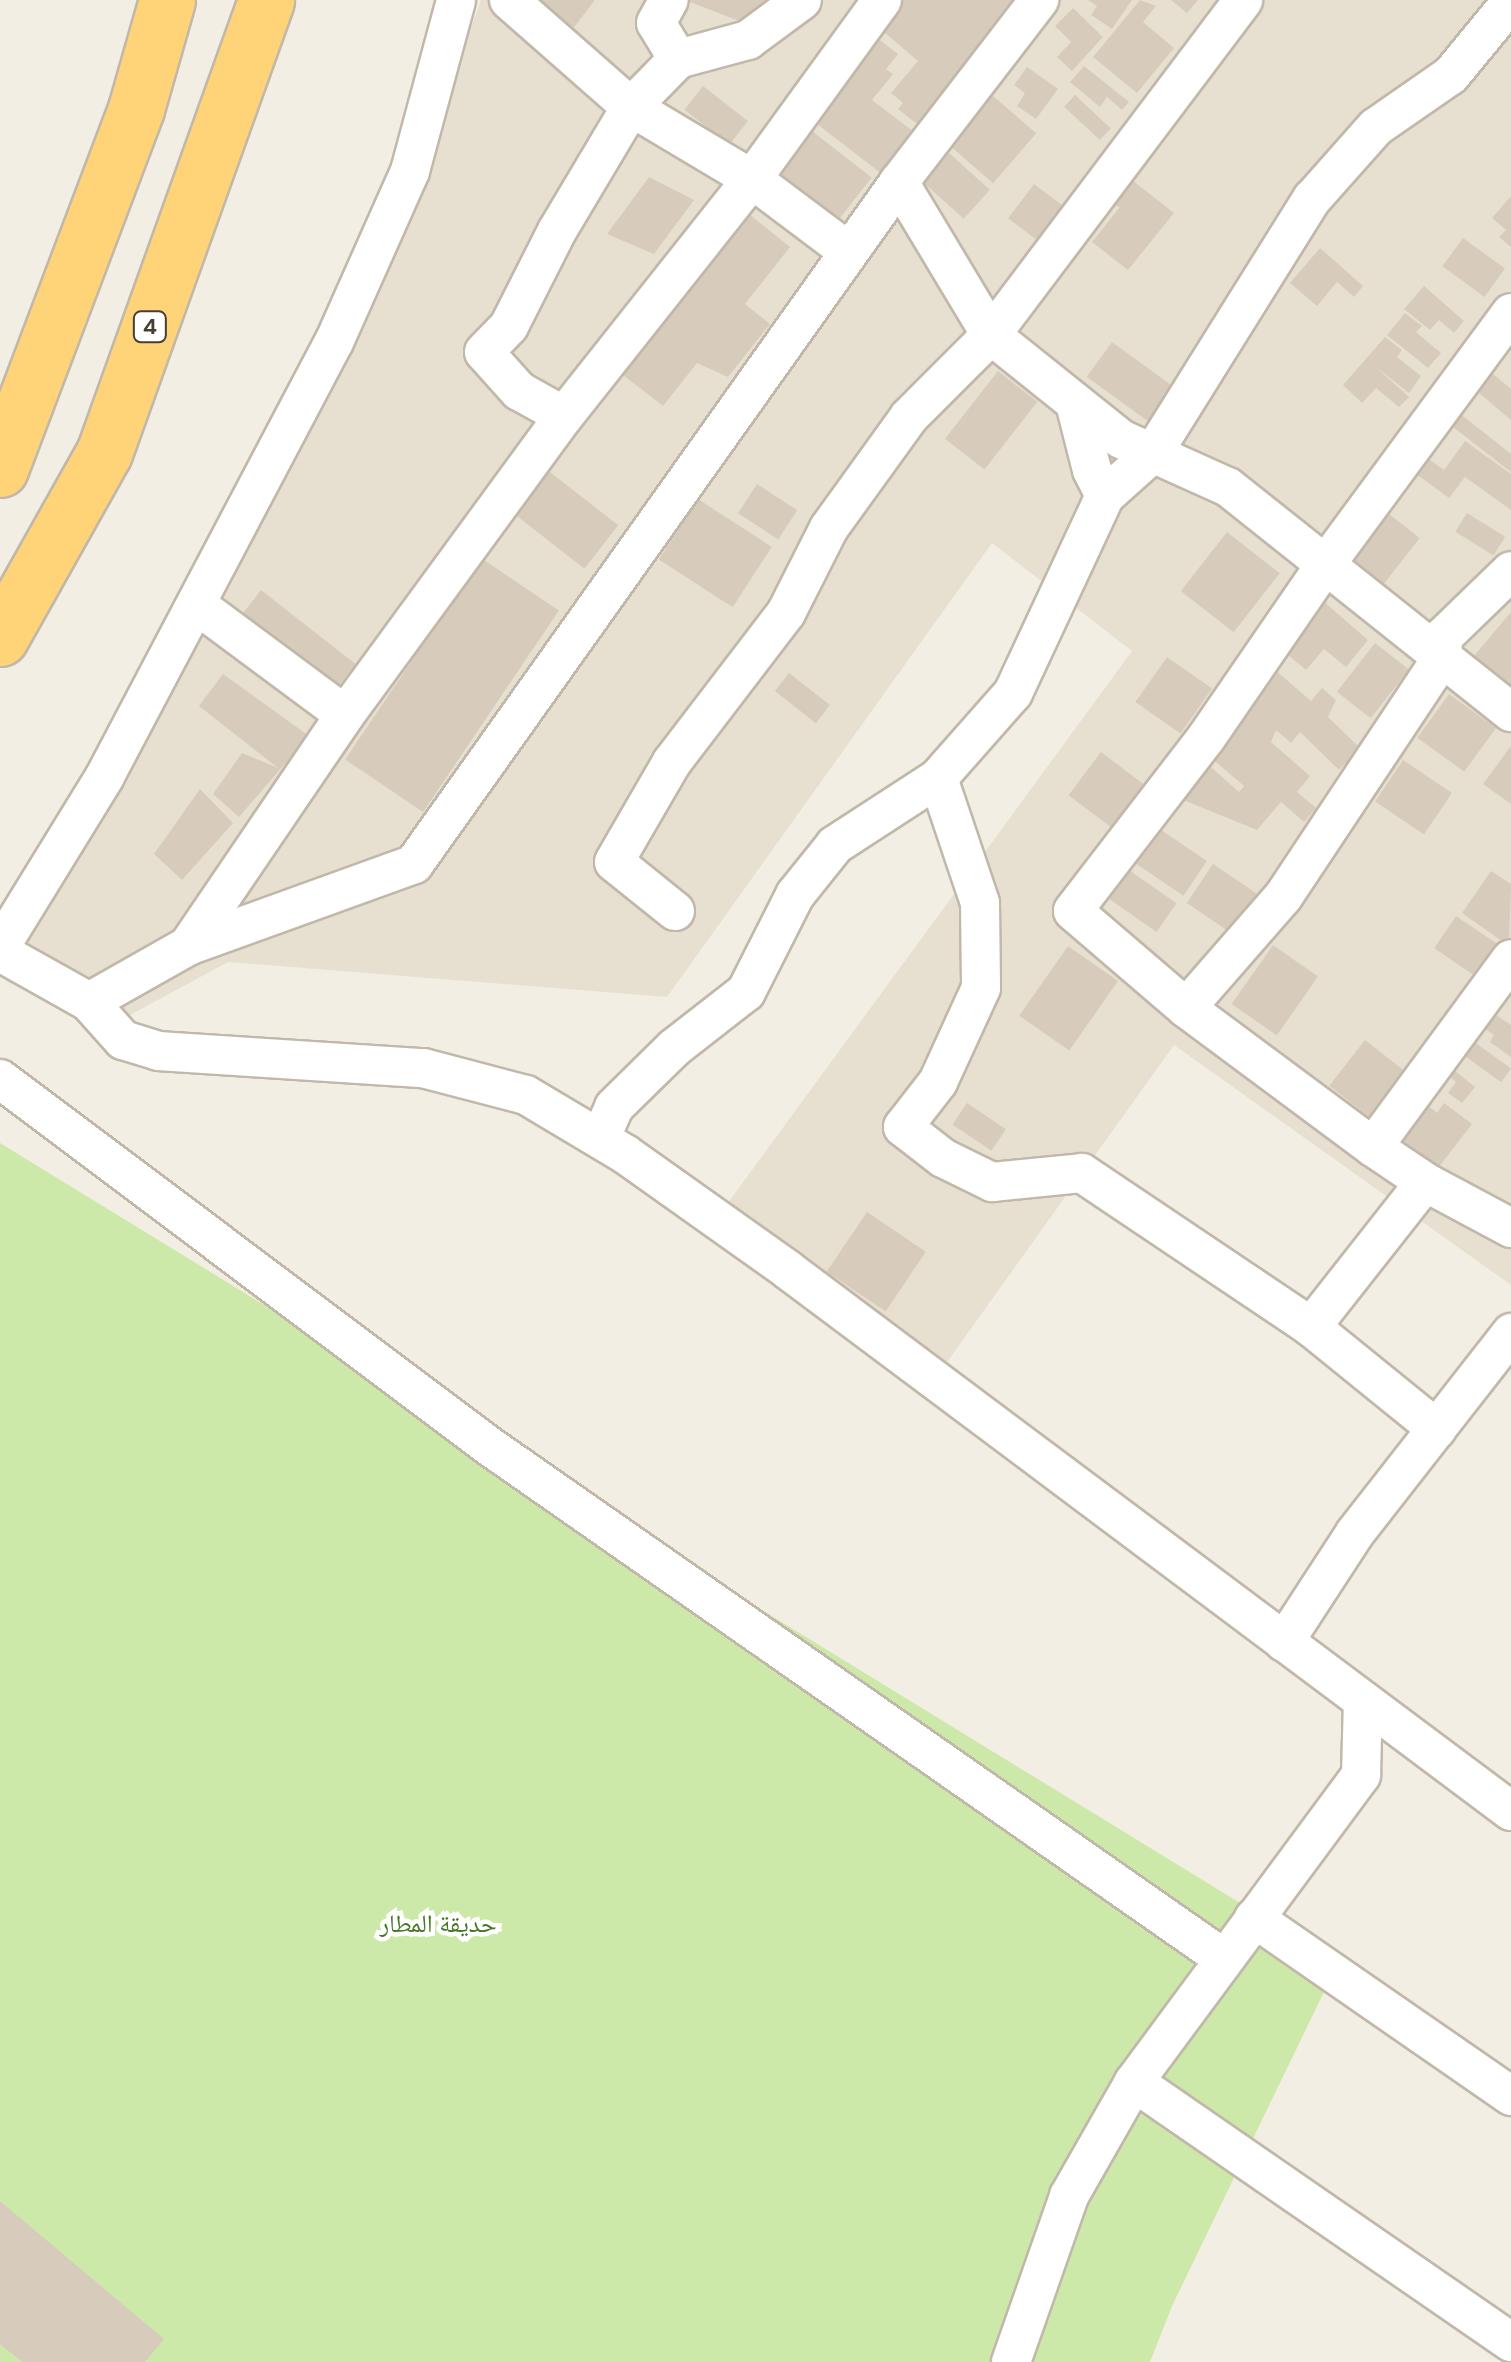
<!DOCTYPE html>
<html>
<head>
<meta charset="utf-8">
<style>
	body { margin:0 }
	#map { position:relative; width:1511px; height:2362px; overflow:hidden; background:#f2eee3; font-family:"DM Sans","Noto Naskh Arabic",sans-serif }
	div>[style] { position:absolute }
	.residential>* { inset:0; background:#e7e0d1 }
	.green>* { inset:0; background:#cde9aa }
	.building>* { inset:0; background:#d7ccbb; transform-origin:0 0 }
	.roads { filter:drop-shadow(2px 0 #c1b8a9) drop-shadow(-2px 0 #c1b8a9) drop-shadow(0 2px #c1b8a9) drop-shadow(0 -2px #c1b8a9) }
	.minor>* { height:38px; margin:-19px; padding:0 19px; transform-origin:19px; border-radius:19px; background:#fff }
	.trunk>* { height:55px; margin:-27.5px; padding:0 27.5px; transform-origin:27.5px; border-radius:27.5px; background:#ffd479 }
	span { translate:-50% -50%; white-space:nowrap; text-align:center; line-height:1.15; -webkit-text-stroke:9px #fff; paint-order:stroke }
	.shield-label span { padding:2px 8px; background:#fff; border:2px solid; border-radius:8px; -webkit-text-stroke-width:0 }
	.shield-label { font-size:22px; color:#443e33; font-weight:700 }
	.park-label { font-size:25px; color:#457825 }
</style>
</head>
<body>
<div id="map">
	<div class="residential">
		<i style="clip-path:polygon(481px 0,1511px 0,1511px 1285px,1174px 1045px,937px 1376px,716px 1219px,1132px 651px,992px 543px,667px 997px,228px 962px,121px 1020px,7px 982px,383px 268px)"></i>
	</div>
	<div class="green">
		<i style="clip-path:polygon(0 1143px,1338px 1963px,1172px 2306px,1150px 2362px,0 2362px)"></i>
	</div>
	<div class="building">
		<i style="clip-path:polygon(534px 0,595px 0,572px 30px)"></i>
		<i style="clip-path:polygon(685px 0,770px 0,752px 26px)"></i>
		<i style="clip-path:polygon(890px 0,1021px 0,917px 124px,898px 109px,903px 103px,891px 93px,918px 61px,872px 22px)"></i>
		<i style="clip-path:polygon(1088px 0,1132px 0,1112px 29px,1091px 15px,1097px 6px)"></i>
		<i style="clip-path:polygon(1140px 0,1156px 6px,1143px 22px,1174px 48px,1137px 93px,1093px 57px)"></i>
		<i style="clip-path:polygon(1171px 0,1198px 0,1187px 13px)"></i>
		<i style="clip-path:polygon(1073px 8px,1103px 37px,1072px 71px,1057px 57px,1071px 42px,1055px 26px)"></i>
		<i style="clip-path:polygon(868px 31px,898px 54px,886px 69px,893px 74px,872px 100px,914px 132px,882px 174px,804px 114px)"></i>
		<i style="clip-path:polygon(1084px 66px,1129px 102px,1122px 110px,1107px 97px,1100px 107px,1070px 82px)"></i>
		<i style="clip-path:polygon(1027px 67px,1058px 89px,1036px 119px,1017px 106px,1025px 93px,1014px 85px)"></i>
		<i style="left:703px;top:86px;width:57px;height:30px;rotate:38deg"></i>
		<i style="left:991px;top:94px;width:60px;height:66px;rotate:41deg"></i>
		<i style="left:1075px;top:95px;width:49px;height:16px;rotate:43deg"></i>
		<i style="left:803px;top:124px;width:87px;height:56px;rotate:38deg"></i>
		<i style="left:949px;top:153px;width:55px;height:39px;rotate:42deg"></i>
		<i style="clip-path:polygon(649px 177px,694px 200px,654px 254px,607px 234px)"></i>
		<i style="clip-path:polygon(1132px 180px,1174px 213px,1128px 270px,1092px 242px,1120px 207px,1113px 205px)"></i>
		<i style="left:1034px;top:184px;width:40px;height:43px;rotate:37deg"></i>
		<i style="clip-path:polygon(1511px 196px,1511px 247px,1499px 237px,1506px 230px,1492px 218px)"></i>
		<i style="clip-path:polygon(744px 210px,790px 247px,745px 304px,770px 324px,728px 377px,697px 363px,663px 406px,618px 371px)"></i>
		<i style="left:1463px;top:238px;width:52px;height:35px;rotate:36deg"></i>
		<i style="clip-path:polygon(1320px 248px,1363px 286px,1354px 297px,1337px 282px,1317px 306px,1290px 283px)"></i>
		<i style="clip-path:polygon(1424px 286px,1464px 321px,1454px 333px,1439px 320px,1430px 330px,1404px 309px)"></i>
		<i style="clip-path:polygon(1405px 313px,1422px 326px,1416px 332px,1441px 353px,1428px 368px,1387px 335px)"></i>
		<i style="clip-path:polygon(1385px 337px,1402px 350px,1397px 357px,1421px 376px,1409px 393px,1376px 367px,1409px 397px,1399px 407px,1376px 388px,1362px 403px,1343px 385px)"></i>
		<i style="left:1112px;top:342px;width:83px;height:43px;rotate:36deg"></i>
		<i style="clip-path:polygon(1481px 364px,1511px 389px,1511px 420px,1466px 382px)"></i>
		<i style="left:998px;top:371px;width:50px;height:86px;rotate:38deg"></i>
		<i style="clip-path:polygon(1453px 408px,1511px 454px,1511px 472px,1444px 420px)"></i>
		<i style="clip-path:polygon(1465px 441px,1511px 474px,1511px 510px,1465px 477px,1449px 498px,1408px 468px,1419px 452px,1444px 470px)"></i>
		<i style="left:541px;top:465px;width:98px;height:55px;rotate:38deg"></i>
		<i style="left:757px;top:484px;width:48px;height:35px;rotate:33deg"></i>
		<i style="left:698px;top:499px;width:88px;height:72px;rotate:33deg"></i>
		<i style="left:1467px;top:513px;width:45px;height:22px;rotate:32deg"></i>
		<i style="left:1389px;top:514px;width:39px;height:67px;rotate:38deg"></i>
		<i style="left:1227px;top:532px;width:67px;height:75px;rotate:38deg"></i>
		<i style="left:481px;top:558px;width:94px;height:243px;rotate:34deg"></i>
		<i style="left:261px;top:590px;width:120px;height:38px;rotate:38deg"></i>
		<i style="clip-path:polygon(1323px 601px,1368px 640px,1346px 667px,1324px 649px,1306px 670px,1281px 649px)"></i>
		<i style="clip-path:polygon(1511px 612px,1511px 683px,1504px 691px,1469px 662px)"></i>
		<i style="left:1375px;top:643px;width:43px;height:62px;rotate:38deg"></i>
		<i style="left:1167px;top:657px;width:55px;height:55px;rotate:35deg"></i>
		<i style="clip-path:polygon(1273px 668px,1311px 701px,1322px 688px,1336px 700px,1328px 717px,1360px 748px,1339px 770px,1300px 732px,1291px 743px,1276px 730px,1271px 742px,1310px 776px,1297px 792px,1316px 808px,1304px 822px,1281px 802px,1257px 830px,1171px 795px,1202px 759px,1239px 792px,1244px 786px,1203px 751px)"></i>
		<i style="left:789px;top:673px;width:52px;height:23px;rotate:38deg"></i>
		<i style="clip-path:polygon(223px 674px,309px 736px,239px 817px,213px 794px,242px 753px,278px 768px,199px 706px)"></i>
		<i style="left:1449px;top:694px;width:58px;height:54px;rotate:36deg"></i>
		<i style="clip-path:polygon(1511px 746px,1511px 804px,1483px 784px)"></i>
		<i style="left:1101px;top:752px;width:53px;height:54px;rotate:37deg"></i>
		<i style="left:1403px;top:760px;width:59px;height:50px;rotate:34deg"></i>
		<i style="clip-path:polygon(200px 789px,233px 823px,182px 880px,154px 854px)"></i>
		<i style="left:1158px;top:828px;width:59px;height:42px;rotate:34deg"></i>
		<i style="left:1213px;top:864px;width:54px;height:47px;rotate:34deg"></i>
		<i style="left:1129px;top:870px;width:58px;height:35px;rotate:35deg"></i>
		<i style="clip-path:polygon(1491px 871px,1511px 884px,1509px 946px,1462px 913px)"></i>
		<i style="left:1456px;top:916px;width:60px;height:39px;rotate:34deg"></i>
		<i style="left:1273px;top:945px;width:55px;height:72px;rotate:35deg"></i>
		<i style="left:1068px;top:946px;width:61px;height:85px;rotate:35deg"></i>
		<i style="clip-path:polygon(1487px 1009px,1511px 1025px,1511px 1057px,1490px 1042px,1494px 1035px,1477px 1023px)"></i>
		<i style="left:1469px;top:1038px;width:52px;height:17px;rotate:36deg"></i>
		<i style="left:1365px;top:1040px;width:51px;height:58px;rotate:38deg"></i>
		<i style="clip-path:polygon(1449px 1066px,1475px 1087px,1462px 1103px,1448px 1093px,1456px 1082px,1444px 1072px)"></i>
		<i style="clip-path:polygon(1422px 1101px,1437px 1113px,1444px 1103px,1472px 1124px,1438px 1168px,1395px 1137px)"></i>
		<i style="left:967px;top:1103px;width:47px;height:26px;rotate:34deg"></i>
		<i style="left:867px;top:1212px;width:71px;height:72px;rotate:34deg"></i>
		<i style="clip-path:polygon(0 2201px,164px 2339px,145px 2362px,22px 2362px,0 2344px)"></i>
	</div>
	<div class="roads">
		<div class="minor">
			<i style="left:509px;top:0;width:162px;rotate:41.3deg"></i>
			<i style="left:631px;top:107px;width:141px;rotate:30.8deg"></i>
			<i style="left:752px;top:179px;width:120px;rotate:36.9deg"></i>
			<i style="left:678px;top:59px;width:73px;rotate:-15.2deg"></i>
			<i style="left:748px;top:40px;width:67px;rotate:-36.5deg"></i>
			<i style="left:899px;top:182px;width:179px;rotate:59deg"></i>
			<i style="left:991px;top:335px;width:166px;rotate:38.7deg"></i>
			<i style="left:1121px;top:439px;width:117px;rotate:24.2deg"></i>
			<i style="left:1228px;top:487px;width:362px;rotate:38.5deg"></i>
			<i style="left:1511px;top:313px;width:313px;rotate:126.4deg"></i>
			<i style="left:1325px;top:565px;width:210px;rotate:124.5deg"></i>
			<i style="left:1206px;top:738px;width:218px;rotate:127.6deg"></i>
			<i style="left:1073px;top:911px;width:149px;rotate:40.6deg"></i>
			<i style="left:1186px;top:1008px;width:233px;rotate:36.6deg"></i>
			<i style="left:1373px;top:1147px;width:63px;rotate:33.9deg"></i>
			<i style="left:1425px;top:1182px;width:98px;rotate:28.1deg"></i>
			<i style="left:1075px;top:403px;width:69px;rotate:75.8deg"></i>
			<i style="left:1092px;top:470px;width:29px;rotate:63deg"></i>
			<i style="left:564px;top:416px;width:51px;rotate:-150.9deg"></i>
			<i style="left:519px;top:391px;width:52px;rotate:-131.9deg"></i>
			<i style="left:484px;top:352px;width:36px;rotate:-46deg"></i>
			<i style="left:509px;top:326px;width:106px;rotate:-63.2deg"></i>
			<i style="left:557px;top:231px;width:144px;rotate:-59.2deg"></i>
			<i style="left:631px;top:107px;width:67px;rotate:-45.6deg"></i>
			<i style="left:678px;top:59px;width:42px;rotate:-121.4deg"></i>
			<i style="left:656px;top:23px;width:26px;rotate:-61deg"></i>
			<i style="left:197px;top:605px;width:184px;rotate:36.6deg"></i>
			<i style="left:938px;top:778px;width:132px;rotate:71.4deg"></i>
			<i style="left:980px;top:903px;width:85px;rotate:89.3deg"></i>
			<i style="left:981px;top:988px;width:103px;rotate:114.6deg"></i>
			<i style="left:938px;top:1082px;width:57px;rotate:127.9deg"></i>
			<i style="left:903px;top:1127px;width:51px;rotate:37.8deg"></i>
			<i style="left:943px;top:1158px;width:55px;rotate:26.1deg"></i>
			<i style="left:992px;top:1182px;width:90px;rotate:-5.7deg"></i>
			<i style="left:1082px;top:1173px;width:276px;rotate:33.9deg"></i>
			<i style="left:1311px;top:1327px;width:162px;rotate:39deg"></i>
			<i style="left:675px;top:911px;width:78px;rotate:-141.2deg"></i>
			<i style="left:614px;top:862px;width:116px;rotate:-59.9deg"></i>
			<i style="left:672px;top:762px;width:188px;rotate:-52.6deg"></i>
			<i style="left:786px;top:613px;width:95px;rotate:-63.2deg"></i>
			<i style="left:829px;top:528px;width:137px;rotate:-54.2deg"></i>
			<i style="left:909px;top:417px;width:116px;rotate:-45deg"></i>
			<i style="left:991px;top:335px;width:419px;rotate:-53deg"></i>
			<i style="left:188px;top:946px;width:240px;rotate:-19.9deg"></i>
			<i style="left:414px;top:864px;width:837px;rotate:-54.58deg"></i>
			<i style="left:899px;top:182px;width:230px;rotate:-52.4deg"></i>
			<i style="left:0;top:947px;width:201px;rotate:-58.4deg"></i>
			<i style="left:105px;top:776px;width:491px;rotate:-62.2deg"></i>
			<i style="left:334px;top:342px;width:187px;rotate:-66deg"></i>
			<i style="left:410px;top:171px;width:177px;rotate:-74.9deg"></i>
			<i style="left:0;top:952px;width:102px;rotate:29.3deg"></i>
			<i style="left:89px;top:1002px;width:114px;rotate:-29.5deg"></i>
			<i style="left:188px;top:946px;width:279px;rotate:-55.8deg"></i>
			<i style="left:345px;top:715px;width:371px;rotate:-53.8deg"></i>
			<i style="left:564px;top:416px;width:303px;rotate:-51.6deg"></i>
			<i style="left:752px;top:179px;width:221px;rotate:-54deg"></i>
			<i style="left:89px;top:1002px;width:51px;rotate:48.2deg"></i>
			<i style="left:123px;top:1040px;width:37px;rotate:17deg"></i>
			<i style="left:158px;top:1051px;width:266px;rotate:3.7deg"></i>
			<i style="left:423px;top:1068px;width:106px;rotate:14.7deg"></i>
			<i style="left:526px;top:1095px;width:115px;rotate:30.8deg"></i>
			<i style="left:625px;top:1154px;width:200px;rotate:35.4deg"></i>
			<i style="left:788px;top:1270px;width:903px;rotate:36.81deg"></i>
			<i style="left:1186px;top:1008px;width:147px;rotate:-48.9deg"></i>
			<i style="left:1283px;top:897px;width:286px;rotate:-56.4deg"></i>
			<i style="left:1441px;top:659px;width:23px;rotate:-83deg"></i>
			<i style="left:1444px;top:636px;width:93px;rotate:-44.1deg"></i>
			<i style="left:0;top:1079px;width:611px;rotate:36.89deg"></i>
			<i style="left:489px;top:1446px;width:895px;rotate:34.9deg"></i>
			<i style="left:600px;top:1139px;width:35px;rotate:-66deg"></i>
			<i style="left:614px;top:1107px;width:84px;rotate:-44.5deg"></i>
			<i style="left:674px;top:1048px;width:91px;rotate:-37.9deg"></i>
			<i style="left:746px;top:992px;width:109px;rotate:-63.2deg"></i>
			<i style="left:795px;top:895px;width:64px;rotate:-51.3deg"></i>
			<i style="left:835px;top:845px;width:123px;rotate:-33deg"></i>
			<i style="left:938px;top:778px;width:113px;rotate:-48.6deg"></i>
			<i style="left:1013px;top:693px;width:217px;rotate:-65deg"></i>
			<i style="left:1105px;top:496px;width:64px;rotate:-41.9deg"></i>
			<i style="left:1153px;top:453px;width:300px;rotate:-58deg"></i>
			<i style="left:1312px;top:199px;width:96px;rotate:-48.4deg"></i>
			<i style="left:1376px;top:127px;width:91px;rotate:-34.7deg"></i>
			<i style="left:1451px;top:75px;width:94px;rotate:-50.6deg"></i>
			<i style="left:1373px;top:1147px;width:233px;rotate:-53.7deg"></i>
			<i style="left:1311px;top:1327px;width:184px;rotate:-51.8deg"></i>
			<i style="left:1284px;top:1642px;width:130px;rotate:-56.9deg"></i>
			<i style="left:1355px;top:1533px;width:254px;rotate:-52deg"></i>
			<i style="left:1254px;top:1918px;width:313px;rotate:34.7deg"></i>
			<i style="left:1134px;top:2082px;width:458px;rotate:34.6deg"></i>
			<i style="left:1011px;top:2362px;width:176px;rotate:-70.7deg"></i>
			<i style="left:1069px;top:2196px;width:131px;rotate:-60.3deg"></i>
			<i style="left:1134px;top:2082px;width:382px;rotate:-53.5deg"></i>
			<i style="left:1361px;top:1775px;width:74px;rotate:-88.5deg"></i>
		</div>
		<div class="trunk">
			<i style="left:0;top:469px;width:385px;rotate:-69.3deg"></i>
			<i style="left:136px;top:109px;width:113px;rotate:-74.1deg"></i>
			<i style="left:0;top:638px;width:212px;rotate:-60.7deg"></i>
			<i style="left:104px;top:453px;width:481px;rotate:-70.3deg"></i>
		</div>
	</div>
	<div class="shield-label">
		<span style="left:150px;top:327px">4</span>
	</div>
	<div class="park-label">
		<span style="left:438px;top:1924px">حديقة المطار</span>
	</div>
</div>
</body>
</html>
